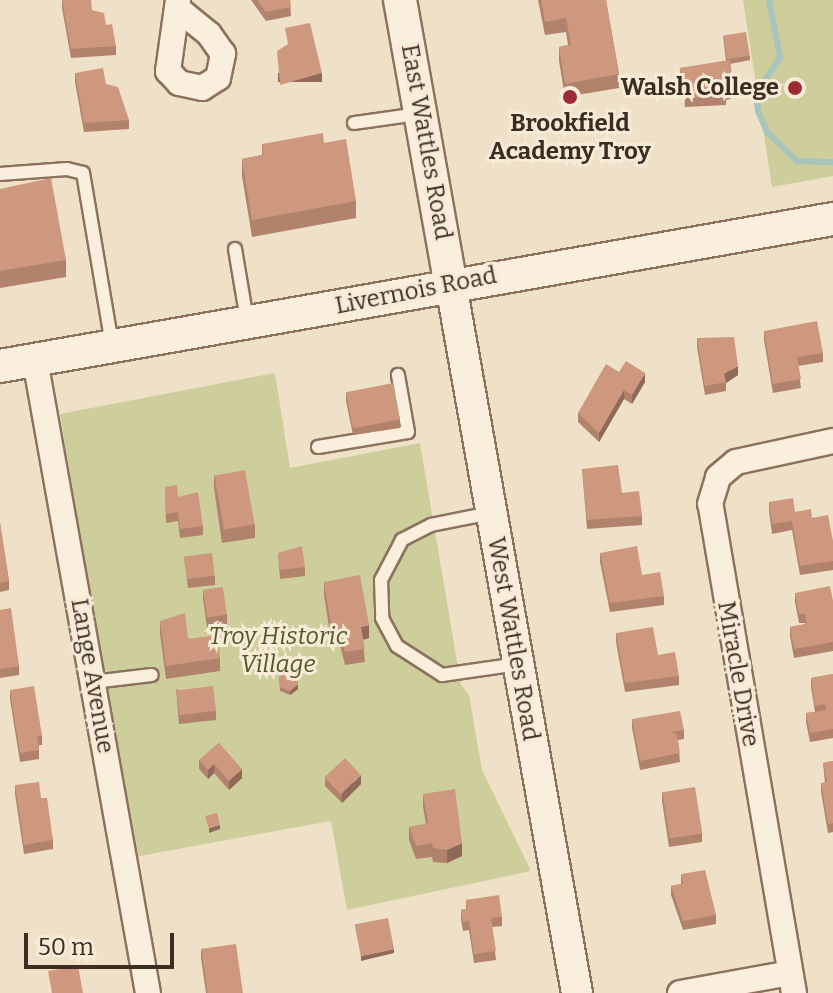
<!DOCTYPE html>
<html>
<head>
<meta charset="utf-8">
<style>
	body { margin:0 }
	#map { position:relative; width:833px; height:993px; overflow:hidden; background:#efe0c8; font-family:Bitter,serif }
	div>[style] { position:absolute }
	.green>* { inset:0; background:#cdce9c }
	.stream>* { height:6px; margin:-3px; padding:0 3px; transform-origin:3px; border-radius:3px; background:#a9c4ba }
	.roads { filter:drop-shadow(2px 0 #8c725d) drop-shadow(-2px 0 #8c725d) drop-shadow(0 2px #8c725d) drop-shadow(0 -2px #8c725d) }
	.service>* { height:12px; margin:-6px; padding:0 6px; transform-origin:6px; border-radius:6px; background:#faeedc }
	.minor>* { height:24px; margin:-12px; padding:0 12px; transform-origin:12px; border-radius:12px; background:#faeedc }
	.tertiary>* { height:30px; margin:-15px; padding:0 15px; transform-origin:15px; border-radius:15px; background:#faeedc }
	.secondary>* { height:32px; margin:-16px; padding:0 16px; transform-origin:16px; border-radius:16px; background:#faeedc }
	.wall>* { inset:0; background:#b1836c }
	.shaded-wall>* { inset:0; background:#906a58; transform-origin:0 0 }
	.building>* { inset:0; background:#ce987e; transform-origin:0 0 }
	.dots>* { width:22px; height:22px; translate:-50% -50%; box-sizing:border-box; border:4px solid #f7ebd8; border-radius:50% }
	span { translate:-50% -50%; white-space:nowrap; text-align:center; line-height:1.15; -webkit-text-stroke:6px #f7ebd8; paint-order:stroke }
	.poi-label { font-size:24px; color:#3d2c20; font-weight:700 }
	.right { translate:-100% -50%; text-align:right }
	.street-label { font-size:24px; color:#3d2c20 }
	.park-label { font-size:24px; color:#515927; font-style:italic }
	.scale { position:absolute; left:24px; top:933px; width:150px; height:36px; box-sizing:border-box; border:4px solid #3d2c20; border-top:0; padding-left:10px; font-size:24px; line-height:28px; white-space:nowrap; color:#3d2c20; -webkit-text-stroke:6px #f7ebd8; paint-order:stroke }
</style>
</head>
<body>
<div id="map">
	<div class="green">
		<i style="clip-path:polygon(743px 0,833px 0,833px 176px,772px 187px)"></i>
		<i style="clip-path:polygon(275px 373px,290px 468px,420px 443px,461px 685px,469px 695px,482px 770px,531px 871px,347px 910px,331px 821px,134px 857px,60px 414px)"></i>
	</div>
	<div class="stream">
		<i style="left:769px;top:0;width:59px;rotate:79.3deg"></i>
		<i style="left:780px;top:58px;width:42px;rotate:124.4deg"></i>
		<i style="left:756px;top:93px;width:18px;rotate:84deg"></i>
		<i style="left:758px;top:111px;width:23px;rotate:67deg"></i>
		<i style="left:767px;top:132px;width:42px;rotate:44deg"></i>
		<i style="left:797px;top:161px;width:36px;rotate:2deg"></i>
	</div>
	<div class="roads">
		<div class="service">
			<i style="left:354px;top:123px;width:65px;rotate:-8deg"></i>
			<i style="left:0;top:174px;width:67px;rotate:-4.3deg"></i>
			<i style="left:67px;top:169px;width:16px;rotate:14deg"></i>
			<i style="left:83px;top:173px;width:174px;rotate:80.4deg"></i>
			<i style="left:235px;top:249px;width:72px;rotate:80.4deg"></i>
			<i style="left:318px;top:447px;width:91px;rotate:-9.5deg"></i>
			<i style="left:408px;top:432px;width:58px;rotate:-100deg"></i>
			<i style="left:491px;top:513px;width:61px;rotate:168.7deg"></i>
			<i style="left:431px;top:525px;width:33px;rotate:153deg"></i>
			<i style="left:402px;top:540px;width:45px;rotate:117.7deg"></i>
			<i style="left:381px;top:580px;width:38px;rotate:88deg"></i>
			<i style="left:382px;top:618px;width:32px;rotate:62deg"></i>
			<i style="left:397px;top:646px;width:54px;rotate:32.8deg"></i>
			<i style="left:442px;top:675px;width:77px;rotate:-8.2deg"></i>
			<i style="left:93px;top:682px;width:59px;rotate:-6.8deg"></i>
		</div>
		<div class="minor">
			<i style="left:178px;top:0;width:72px;rotate:98deg"></i>
			<i style="left:168px;top:71px;width:16px;rotate:47deg"></i>
			<i style="left:179px;top:83px;width:24px;rotate:12deg"></i>
			<i style="left:202px;top:88px;width:19px;rotate:-32deg"></i>
			<i style="left:218px;top:78px;width:25px;rotate:-78deg"></i>
			<i style="left:223px;top:54px;width:24px;rotate:-125deg"></i>
			<i style="left:209px;top:34px;width:38px;rotate:-141deg"></i>
			<i style="left:35px;top:360px;width:643px;rotate:79.88deg"></i>
			<i style="left:680px;top:993px;width:112px;rotate:-10.3deg"></i>
			<i style="left:794px;top:993px;width:496px;rotate:-99.7deg"></i>
			<i style="left:710px;top:504px;width:28px;rotate:-73deg"></i>
			<i style="left:718px;top:477px;width:23px;rotate:-40deg"></i>
			<i style="left:736px;top:462px;width:99px;rotate:-12.2deg"></i>
		</div>
		<div class="tertiary">
			<i style="left:451px;top:285px;width:719px;rotate:79.91deg"></i>
		</div>
		<div class="secondary">
			<i style="left:400px;top:0;width:290px;rotate:79.9deg"></i>
			<i style="left:0;top:366px;width:846px;rotate:-10.01deg"></i>
		</div>
	</div>
	<div class="wall">
		<i style="clip-path:polygon(62px 0,92px 10px,116px 46px,116px 55px,71px 58px,62px 8px)"></i>
		<i style="clip-path:polygon(251px 0,290px 0,291px 16px,266px 21px)"></i>
		<i style="clip-path:polygon(538px 0,606px 0,619px 74px,619px 88px,565px 97px,559px 61px,559px 47px,568px 45px,566px 32px,545px 35px)"></i>
		<i style="clip-path:polygon(723px 36px,750px 56px,750px 60px,730px 64px,734px 89px,734px 98px,726px 100px,726px 105px,685px 107px,680px 77px,680px 68px,726px 61px)"></i>
		<i style="clip-path:polygon(75px 73px,106px 84px,129px 120px,129px 129px,84px 132px,75px 82px)"></i>
		<i style="clip-path:polygon(324px 143px,356px 201px,356px 218px,252px 237px,242px 176px,242px 159px,262px 155px,262px 144px)"></i>
		<i style="clip-path:polygon(0 189px,66px 260px,66px 277px,0 288px)"></i>
		<i style="clip-path:polygon(764px 331px,823px 353px,823px 362px,798px 366px,801px 388px,773px 393px,764px 340px)"></i>
		<i style="clip-path:polygon(697px 338px,738px 375px,726px 383px,726px 391px,705px 395px,697px 347px)"></i>
		<i style="clip-path:polygon(619px 372px,645px 382px,632px 404px,624px 399px,599px 442px,578px 422px,578px 413px)"></i>
		<i style="clip-path:polygon(346px 392px,400px 419px,400px 428px,353px 435px,346px 401px)"></i>
		<i style="clip-path:polygon(582px 469px,622px 493px,642px 516px,642px 525px,587px 529px)"></i>
		<i style="clip-path:polygon(214px 475px,255px 524px,255px 538px,222px 543px,214px 488px)"></i>
		<i style="clip-path:polygon(165px 487px,178px 497px,203px 526px,203px 535px,180px 538px,178px 521px,166px 523px)"></i>
		<i style="clip-path:polygon(769px 502px,812px 518px,833px 541px,833px 570px,800px 575px,792px 530px,772px 534px,769px 511px)"></i>
		<i style="clip-path:polygon(0 523px,9px 581px,9px 590px,0 592px)"></i>
		<i style="clip-path:polygon(278px 553px,305px 567px,305px 576px,280px 579px)"></i>
		<i style="clip-path:polygon(600px 553px,664px 596px,664px 605px,610px 612px,600px 562px)"></i>
		<i style="clip-path:polygon(184px 557px,215px 576px,215px 585px,188px 588px)"></i>
		<i style="clip-path:polygon(324px 582px,369px 638px,363px 640px,365px 662px,345px 665px,340px 645px,332px 646px,324px 595px)"></i>
		<i style="clip-path:polygon(203px 590px,227px 615px,227px 624px,207px 627px,203px 599px)"></i>
		<i style="clip-path:polygon(795px 593px,833px 601px,833px 651px,794px 658px,790px 636px,790px 627px,806px 624px,805px 623px,799px 623px,795px 602px)"></i>
		<i style="clip-path:polygon(0 610px,19px 666px,19px 675px,0 678px)"></i>
		<i style="clip-path:polygon(160px 621px,220px 658px,220px 671px,166px 679px,160px 634px)"></i>
		<i style="clip-path:polygon(616px 633px,658px 655px,679px 676px,679px 685px,625px 692px,616px 642px)"></i>
		<i style="clip-path:polygon(833px 674px,833px 738px,810px 742px,806px 722px,806px 713px,815px 712px,811px 687px,811px 678px)"></i>
		<i style="clip-path:polygon(279px 677px,298px 689px,290px 695px,280px 691px)"></i>
		<i style="clip-path:polygon(176px 689px,216px 711px,216px 720px,179px 724px)"></i>
		<i style="clip-path:polygon(10px 690px,42px 736px,42px 745px,39px 745px,39px 759px,20px 762px,10px 699px)"></i>
		<i style="clip-path:polygon(632px 719px,684px 730px,684px 739px,678px 740px,680px 762px,640px 770px,632px 728px)"></i>
		<i style="clip-path:polygon(219px 743px,242px 778px,229px 790px,214px 773px,208px 779px,199px 769px,199px 760px)"></i>
		<i style="clip-path:polygon(833px 761px,833px 832px,828px 833px,821px 792px,821px 783px,825px 783px,823px 763px)"></i>
		<i style="clip-path:polygon(325px 777px,361px 784px,342px 803px,325px 786px)"></i>
		<i style="clip-path:polygon(15px 785px,41px 798px,53px 840px,53px 849px,24px 854px,15px 794px)"></i>
		<i style="clip-path:polygon(662px 792px,702px 833px,702px 842px,669px 847px,662px 801px)"></i>
		<i style="clip-path:polygon(423px 794px,462px 856px,447px 863px,433px 862px,432px 857px,416px 859px,409px 840px,409px 827px,426px 824px,423px 807px)"></i>
		<i style="clip-path:polygon(681px 874px,716px 915px,716px 924px,683px 930px,671px 895px,671px 886px,681px 884px)"></i>
		<i style="clip-path:polygon(466px 900px,502px 917px,502px 926px,492px 927px,496px 960px,474px 963px,469px 930px,463px 931px,461px 919px,461px 910px,466px 909px)"></i>
		<i style="clip-path:polygon(201px 949px,243px 993px,206px 993px,201px 958px)"></i>
	</div>
	<div class="shaded-wall">
		<i style="left:322px;top:73px;width:9px;height:44px;rotate:90deg"></i>
		<i style="clip-path:polygon(738px 366px,738px 375px,726px 383px,724px 374px)"></i>
		<i style="clip-path:polygon(645px 373px,645px 382px,632px 404px,632px 395px)"></i>
		<i style="clip-path:polygon(624px 390px,624px 399px,599px 442px,599px 433px)"></i>
		<i style="clip-path:polygon(369px 625px,369px 638px,361px 640px,361px 627px)"></i>
		<i style="clip-path:polygon(298px 684px,298px 689px,290px 695px,290px 691px)"></i>
		<i style="clip-path:polygon(214px 764px,214px 773px,208px 779px,208px 770px)"></i>
		<i style="clip-path:polygon(242px 769px,242px 778px,229px 790px,229px 781px)"></i>
		<i style="clip-path:polygon(361px 775px,361px 784px,342px 803px,342px 794px)"></i>
		<i style="clip-path:polygon(220px 825px,220px 829px,209px 833px,209px 828px)"></i>
		<i style="clip-path:polygon(462px 843px,462px 856px,447px 863px,447px 850px)"></i>
		<i style="clip-path:polygon(394px 949px,394px 953px,361px 961px,361px 956px)"></i>
	</div>
	<div class="building">
		<i style="clip-path:polygon(62px 0,91px 0,92px 10px,104px 13px,106px 25px,112px 24px,116px 46px,71px 49px)"></i>
		<i style="clip-path:polygon(257px 0,290px 0,291px 7px,266px 12px)"></i>
		<i style="clip-path:polygon(541px 0,606px 0,619px 74px,565px 84px,559px 47px,571px 45px,566px 18px,545px 22px)"></i>
		<i style="clip-path:polygon(310px 23px,322px 73px,280px 85px,277px 51px,288px 44px,285px 28px)"></i>
		<i style="left:746px;top:32px;width:24px;height:23px;rotate:81deg"></i>
		<i style="clip-path:polygon(730px 60px,734px 89px,726px 91px,726px 96px,685px 98px,680px 68px)"></i>
		<i style="clip-path:polygon(103px 68px,106px 84px,118px 87px,129px 120px,84px 123px,75px 73px)"></i>
		<i style="clip-path:polygon(323px 133px,324px 143px,346px 139px,356px 201px,252px 220px,242px 159px,263px 155px,262px 144px)"></i>
		<i style="clip-path:polygon(51px 178px,66px 260px,0 271px,0 189px)"></i>
		<i style="clip-path:polygon(817px 321px,823px 353px,797px 357px,801px 379px,773px 384px,764px 331px)"></i>
		<i style="clip-path:polygon(734px 337px,738px 366px,724px 374px,726px 382px,705px 386px,697px 338px)"></i>
		<i style="clip-path:polygon(626px 361px,645px 373px,632px 395px,624px 390px,599px 433px,578px 413px,606px 364px,619px 372px)"></i>
		<i style="left:393px;top:383px;width:37px;height:48px;rotate:79deg"></i>
		<i style="clip-path:polygon(618px 465px,622px 493px,639px 491px,642px 516px,587px 520px,582px 469px)"></i>
		<i style="left:245px;top:470px;width:55px;height:31px;rotate:80deg"></i>
		<i style="clip-path:polygon(177px 485px,178px 497px,198px 492px,203px 526px,180px 529px,178px 512px,166px 514px,165px 487px)"></i>
		<i style="clip-path:polygon(793px 498px,795px 512px,811px 509px,812px 518px,828px 515px,833px 541px,833px 561px,800px 566px,792px 521px,772px 524px,769px 502px)"></i>
		<i style="clip-path:polygon(0 523px,9px 581px,0 583px)"></i>
		<i style="clip-path:polygon(302px 546px,305px 567px,280px 570px,278px 553px)"></i>
		<i style="clip-path:polygon(637px 546px,642px 575px,660px 572px,664px 596px,610px 603px,600px 553px)"></i>
		<i style="left:212px;top:553px;width:23px;height:28px;rotate:83deg"></i>
		<i style="clip-path:polygon(360px 575px,369px 625px,361px 627px,365px 649px,345px 652px,340px 632px,332px 632px,324px 582px)"></i>
		<i style="clip-path:polygon(830px 586px,833px 601px,833px 642px,794px 649px,790px 627px,807px 624px,805px 614px,799px 614px,795px 593px)"></i>
		<i style="left:223px;top:587px;width:28px;height:20px;rotate:82deg"></i>
		<i style="clip-path:polygon(11px 608px,19px 666px,0 669px,0 610px)"></i>
		<i style="clip-path:polygon(185px 613px,188px 639px,218px 635px,220px 658px,166px 666px,160px 621px)"></i>
		<i style="clip-path:polygon(653px 627px,658px 655px,675px 652px,679px 676px,625px 683px,616px 633px)"></i>
		<i style="clip-path:polygon(287px 671px,297px 675px,298px 684px,290px 691px,280px 687px,279px 677px)"></i>
		<i style="clip-path:polygon(833px 674px,833px 729px,810px 733px,806px 713px,826px 710px,825px 704px,815px 706px,811px 678px)"></i>
		<i style="clip-path:polygon(34px 686px,42px 736px,37px 736px,39px 750px,20px 753px,10px 690px)"></i>
		<i style="left:213px;top:686px;width:25px;height:37px;rotate:83deg"></i>
		<i style="clip-path:polygon(680px 711px,684px 730px,671px 732px,677px 735px,680px 753px,640px 761px,632px 719px)"></i>
		<i style="clip-path:polygon(219px 743px,242px 769px,229px 781px,214px 764px,208px 770px,199px 760px)"></i>
		<i style="left:345px;top:758px;width:23px;height:28px;rotate:47deg"></i>
		<i style="clip-path:polygon(833px 761px,833px 823px,828px 824px,821px 783px,827px 782px,823px 763px)"></i>
		<i style="clip-path:polygon(39px 782px,41px 798px,47px 798px,53px 840px,24px 845px,15px 785px)"></i>
		<i style="left:695px;top:787px;width:47px;height:33px;rotate:81deg"></i>
		<i style="clip-path:polygon(455px 789px,462px 843px,447px 850px,433px 848px,432px 843px,416px 846px,409px 827px,428px 823px,423px 794px)"></i>
		<i style="left:217px;top:813px;width:12px;height:12px;rotate:76deg"></i>
		<i style="clip-path:polygon(705px 870px,716px 915px,683px 921px,671px 886px,683px 884px,681px 874px)"></i>
		<i style="clip-path:polygon(499px 895px,502px 917px,491px 918px,496px 951px,474px 954px,469px 921px,463px 922px,461px 910px,467px 909px,466px 900px)"></i>
		<i style="left:388px;top:918px;width:32px;height:34px;rotate:79deg"></i>
		<i style="left:236px;top:944px;width:49px;height:35px;rotate:82deg"></i>
		<i style="clip-path:polygon(78px 966px,83px 993px,52px 993px,48px 971px)"></i>
	</div>
	<div class="dots">
		<i style="left:795px;top:88px;background:#9c2b36"></i>
		<i style="left:570px;top:97px;background:#9c2b36"></i>
	</div>
	<div class="poi-label">
		<span class="right" style="left:779px;top:88px">Walsh College</span>
		<span style="left:570px;top:138px">Brookfield<br>Academy Troy</span>
	</div>
	<div class="street-label">
		<span style="left:426px;top:142px;rotate:80deg">East Wattles Road</span>
		<span style="left:416px;top:291px;rotate:-11deg">Livernois Road</span>
		<span style="left:513px;top:639px;rotate:80deg">West Wattles Road</span>
		<span style="left:738px;top:674px;rotate:80deg">Miracle Drive</span>
		<span style="left:92px;top:676px;rotate:80deg">Lange Avenue</span>
	</div>
	<div class="park-label">
		<span style="left:278px;top:651px">Troy Historic<br>Village</span>
	</div>
	<div class="scale">50 m</div>
</div>
</body>
</html>
